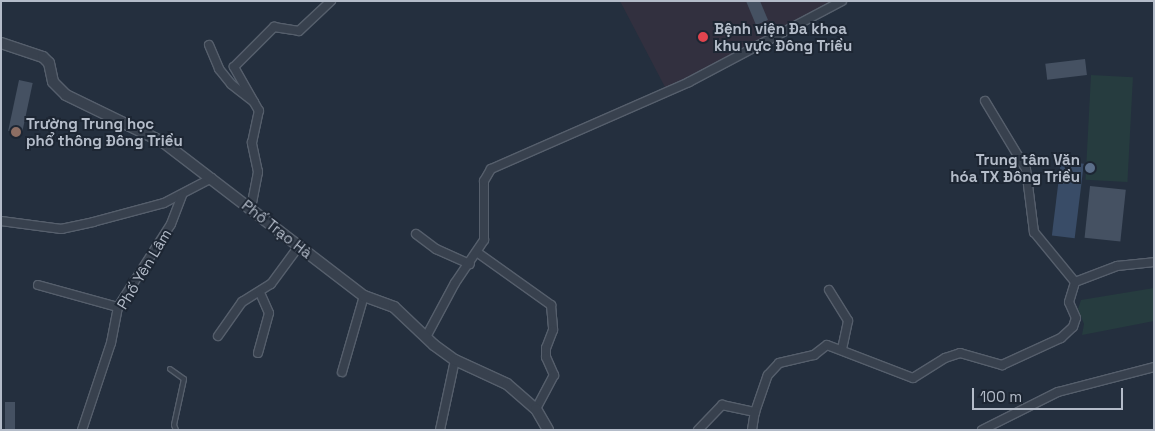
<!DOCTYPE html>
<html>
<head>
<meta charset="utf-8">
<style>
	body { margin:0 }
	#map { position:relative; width:1155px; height:431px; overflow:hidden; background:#242f3e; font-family:"Space Grotesk",sans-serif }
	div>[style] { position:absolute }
	.medical>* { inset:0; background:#32303f }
	.green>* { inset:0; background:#263c3f; transform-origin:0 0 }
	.water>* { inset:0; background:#394c67; transform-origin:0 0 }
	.building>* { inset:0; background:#455162; transform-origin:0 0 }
	.roads { filter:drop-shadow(1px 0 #565f6c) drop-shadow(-1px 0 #565f6c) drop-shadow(0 1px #565f6c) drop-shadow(0 -1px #565f6c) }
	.service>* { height:4px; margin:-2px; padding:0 2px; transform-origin:2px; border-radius:2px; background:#38414e }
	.minor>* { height:8px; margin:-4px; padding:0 4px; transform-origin:4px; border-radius:4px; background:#38414e }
	.tertiary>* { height:10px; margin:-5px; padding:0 5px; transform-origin:5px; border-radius:5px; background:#38414e }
	.dots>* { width:14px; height:14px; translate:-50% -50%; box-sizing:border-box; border:2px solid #1d2633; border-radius:50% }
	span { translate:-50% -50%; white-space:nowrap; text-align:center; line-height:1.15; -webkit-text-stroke:4px #1d2633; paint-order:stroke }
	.poi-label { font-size:15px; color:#b4bcc9; font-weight:700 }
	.left { translate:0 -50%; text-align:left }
	.right { translate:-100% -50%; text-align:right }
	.street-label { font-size:15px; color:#b4bcc9 }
	.frame { position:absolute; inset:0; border:2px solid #b4bcc9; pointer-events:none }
	.scale { position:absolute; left:972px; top:388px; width:151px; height:22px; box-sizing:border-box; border:2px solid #b4bcc9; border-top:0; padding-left:6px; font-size:15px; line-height:18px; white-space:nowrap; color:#b4bcc9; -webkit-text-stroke:4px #1d2633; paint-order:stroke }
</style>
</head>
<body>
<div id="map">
	<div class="medical">
		<i style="clip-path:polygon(620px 1px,840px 1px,666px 89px)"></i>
	</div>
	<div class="green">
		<i style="left:1091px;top:75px;width:42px;height:105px;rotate:3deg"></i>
		<i style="clip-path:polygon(1154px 288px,1154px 321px,1082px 335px,1084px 324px,1078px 309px,1081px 300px)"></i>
	</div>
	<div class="water">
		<i style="left:1061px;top:161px;width:23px;height:75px;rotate:7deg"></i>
	</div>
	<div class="building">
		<i style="clip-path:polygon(746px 1px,760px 1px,768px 20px,756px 25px)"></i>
		<i style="left:1085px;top:59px;width:16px;height:40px;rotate:83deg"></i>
		<i style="left:19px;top:80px;width:14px;height:52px;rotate:12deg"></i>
		<i style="left:1090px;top:186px;width:36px;height:52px;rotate:6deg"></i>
		<i style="left:5px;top:402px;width:10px;height:28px"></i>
	</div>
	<div class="roads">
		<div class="service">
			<i style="left:170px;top:369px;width:17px;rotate:36deg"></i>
			<i style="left:184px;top:379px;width:47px;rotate:102.3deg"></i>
			<i style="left:174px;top:425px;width:5px;rotate:68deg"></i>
		</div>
		<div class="minor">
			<i style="left:209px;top:45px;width:26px;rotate:67deg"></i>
			<i style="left:219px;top:69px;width:19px;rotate:51deg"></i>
			<i style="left:231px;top:84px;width:29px;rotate:38deg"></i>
			<i style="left:985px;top:101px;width:79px;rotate:58.9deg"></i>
			<i style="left:1026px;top:169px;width:64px;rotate:82.8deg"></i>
			<i style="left:1034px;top:232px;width:65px;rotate:50.6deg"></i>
			<i style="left:251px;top:208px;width:37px;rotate:-79deg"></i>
			<i style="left:258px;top:172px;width:30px;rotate:-102deg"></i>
			<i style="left:252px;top:143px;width:33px;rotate:-78deg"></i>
			<i style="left:259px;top:111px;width:51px;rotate:-119.6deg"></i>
			<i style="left:234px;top:67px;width:57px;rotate:-45deg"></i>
			<i style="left:274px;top:27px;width:25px;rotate:9deg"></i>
			<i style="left:299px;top:31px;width:44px;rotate:-43.2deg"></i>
			<i style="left:1px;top:221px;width:61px;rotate:7.6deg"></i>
			<i style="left:61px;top:229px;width:33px;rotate:-12deg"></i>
			<i style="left:93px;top:222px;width:73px;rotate:-15deg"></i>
			<i style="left:164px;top:203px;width:54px;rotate:-27.5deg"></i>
			<i style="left:416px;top:234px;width:25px;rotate:37deg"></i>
			<i style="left:436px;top:249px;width:37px;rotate:24deg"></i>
			<i style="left:478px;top:253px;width:90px;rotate:35.5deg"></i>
			<i style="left:551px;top:305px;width:25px;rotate:85deg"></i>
			<i style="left:553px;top:330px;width:19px;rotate:111deg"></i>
			<i style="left:546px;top:348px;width:9px;rotate:90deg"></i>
			<i style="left:546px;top:357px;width:20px;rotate:66deg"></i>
			<i style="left:554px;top:375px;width:38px;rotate:118deg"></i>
			<i style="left:38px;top:285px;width:83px;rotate:15.4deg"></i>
			<i style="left:829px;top:290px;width:36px;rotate:58deg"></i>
			<i style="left:848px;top:321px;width:29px;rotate:102deg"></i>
			<i style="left:218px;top:336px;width:42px;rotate:-54.8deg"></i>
			<i style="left:242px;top:302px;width:34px;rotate:-32deg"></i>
			<i style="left:271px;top:284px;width:47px;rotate:-53.6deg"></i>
			<i style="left:426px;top:337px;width:61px;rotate:-61.8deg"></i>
			<i style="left:455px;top:283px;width:52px;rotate:-56deg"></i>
			<i style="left:484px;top:240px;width:59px;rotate:-90deg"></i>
			<i style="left:484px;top:181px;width:14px;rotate:-60deg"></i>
			<i style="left:491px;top:169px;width:216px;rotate:-23.7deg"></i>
			<i style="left:689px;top:82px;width:173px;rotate:-27.9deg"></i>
			<i style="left:258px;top:353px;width:41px;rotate:-74.6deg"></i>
			<i style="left:269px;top:313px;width:22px;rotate:-114deg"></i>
			<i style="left:342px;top:372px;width:79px;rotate:-73.9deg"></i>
			<i style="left:82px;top:430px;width:92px;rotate:-71.6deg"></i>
			<i style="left:111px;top:343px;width:37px;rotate:-79deg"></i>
			<i style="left:118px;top:307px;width:98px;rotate:-57.4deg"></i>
			<i style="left:171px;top:224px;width:31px;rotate:-69deg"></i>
			<i style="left:440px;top:430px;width:72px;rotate:-77.9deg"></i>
			<i style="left:698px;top:430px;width:35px;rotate:-46deg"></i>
			<i style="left:722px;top:405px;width:34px;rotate:12deg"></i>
			<i style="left:755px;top:412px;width:39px;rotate:-71deg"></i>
			<i style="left:768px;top:375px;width:16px;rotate:-47deg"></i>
			<i style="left:779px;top:363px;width:36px;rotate:-13deg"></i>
			<i style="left:814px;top:355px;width:16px;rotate:-38deg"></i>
			<i style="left:827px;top:345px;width:92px;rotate:21deg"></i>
			<i style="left:913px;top:378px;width:38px;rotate:-32deg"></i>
			<i style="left:945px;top:358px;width:16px;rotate:-18deg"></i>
			<i style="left:960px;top:353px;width:44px;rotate:15.9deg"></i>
			<i style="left:1002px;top:365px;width:65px;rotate:-24.6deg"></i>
			<i style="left:1061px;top:338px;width:16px;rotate:-43deg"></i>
			<i style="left:1073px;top:327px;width:9px;rotate:-72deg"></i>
			<i style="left:1076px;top:318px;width:17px;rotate:-114deg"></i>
			<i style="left:1069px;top:302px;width:21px;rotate:-73deg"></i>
			<i style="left:1075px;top:282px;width:45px;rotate:-20.9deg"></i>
			<i style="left:1117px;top:266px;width:37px;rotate:-6deg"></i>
			<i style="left:752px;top:430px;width:18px;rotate:-81deg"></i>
			<i style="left:982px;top:430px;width:85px;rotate:-26.6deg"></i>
			<i style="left:1058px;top:392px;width:99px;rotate:-14.6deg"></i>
		</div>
		<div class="tertiary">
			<i style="left:1px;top:43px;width:44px;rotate:18.4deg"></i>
			<i style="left:43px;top:57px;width:8px;rotate:45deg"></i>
			<i style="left:49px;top:63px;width:19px;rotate:78deg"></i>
			<i style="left:53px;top:82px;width:18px;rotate:45deg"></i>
			<i style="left:66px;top:95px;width:108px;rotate:25.9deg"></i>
			<i style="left:163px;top:142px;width:253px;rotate:37.5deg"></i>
			<i style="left:364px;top:296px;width:32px;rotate:20deg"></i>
			<i style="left:394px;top:307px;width:55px;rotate:43.5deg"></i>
			<i style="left:434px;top:345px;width:26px;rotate:36deg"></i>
			<i style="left:455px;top:360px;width:57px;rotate:24.8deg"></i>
			<i style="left:507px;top:384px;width:38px;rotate:41deg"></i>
			<i style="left:536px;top:409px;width:24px;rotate:60deg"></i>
		</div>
	</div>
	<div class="dots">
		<i style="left:703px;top:37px;background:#e0444e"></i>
		<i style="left:16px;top:132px;background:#8d6e63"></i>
		<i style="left:1090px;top:168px;background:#5c6f8a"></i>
	</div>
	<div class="poi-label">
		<span class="left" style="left:714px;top:37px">Bệnh viện Đa khoa<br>khu vực Đông Triều</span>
		<span class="left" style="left:26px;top:132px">Trường Trung học<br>phổ thông Đông Triều</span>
		<span class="right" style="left:1080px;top:168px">Trung tâm Văn<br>hóa TX Đông Triều</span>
	</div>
	<div class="street-label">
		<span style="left:277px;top:229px;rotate:38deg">Phố Trạo Hà</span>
		<span style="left:144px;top:269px;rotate:-59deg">Phố Yên Lâm</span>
	</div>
	<div class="frame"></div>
	<div class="scale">100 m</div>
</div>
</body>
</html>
